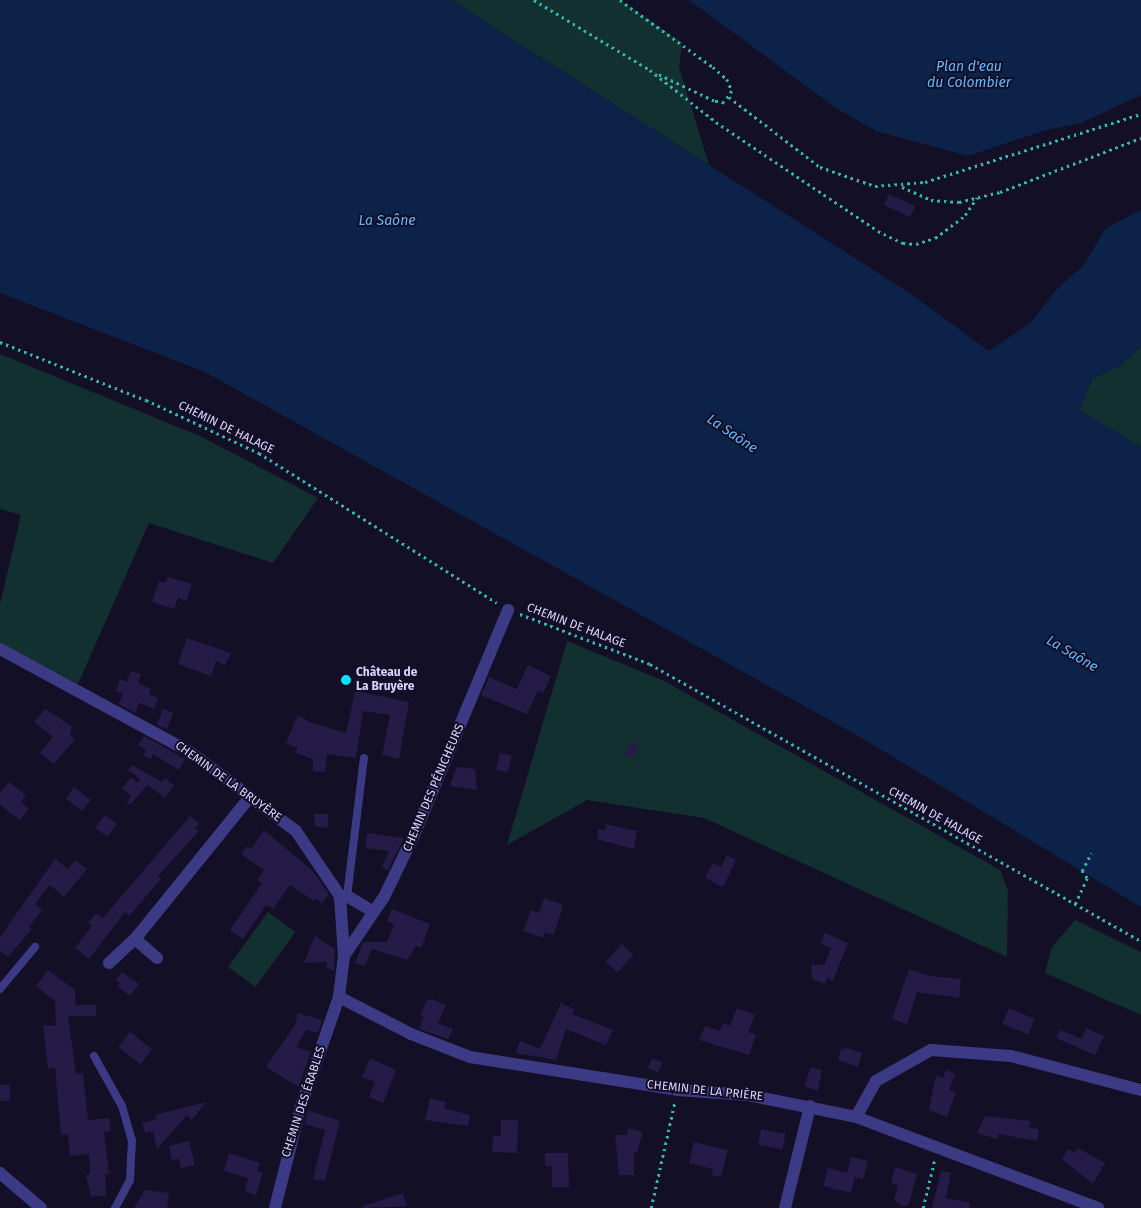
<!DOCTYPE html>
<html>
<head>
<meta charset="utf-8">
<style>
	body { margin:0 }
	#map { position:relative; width:1141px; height:1208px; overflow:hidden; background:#130f26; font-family:"Fira Sans",sans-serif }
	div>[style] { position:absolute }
	.green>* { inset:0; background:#12302f; transform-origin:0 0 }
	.water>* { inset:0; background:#0c2248 }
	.building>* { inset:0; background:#241b47; transform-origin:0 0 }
	.path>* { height:2.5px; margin-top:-1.25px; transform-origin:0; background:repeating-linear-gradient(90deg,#2fb8b0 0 2.5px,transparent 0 6.5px) }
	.service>* { height:8px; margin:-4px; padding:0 4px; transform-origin:4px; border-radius:4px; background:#3d3a85 }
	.minor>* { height:12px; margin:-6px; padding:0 6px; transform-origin:6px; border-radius:6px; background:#3d3a85 }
	.dots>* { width:14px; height:14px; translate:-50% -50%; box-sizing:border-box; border:2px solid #130f26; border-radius:50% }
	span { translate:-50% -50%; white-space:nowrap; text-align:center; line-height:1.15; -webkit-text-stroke:4px #130f26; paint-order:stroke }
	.street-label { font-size:12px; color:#d9d4ff }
	.poi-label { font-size:12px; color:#d9d4ff; font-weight:700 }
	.left { translate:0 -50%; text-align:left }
	.water-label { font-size:14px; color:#62b6ff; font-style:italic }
</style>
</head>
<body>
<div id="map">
	<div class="green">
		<i style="clip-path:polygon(451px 0,620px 0,630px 6px,682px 43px,679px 67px,709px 165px)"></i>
		<i style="clip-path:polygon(1141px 346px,1141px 447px,1079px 410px,1093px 378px,1121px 365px)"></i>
		<i style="clip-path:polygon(0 354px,200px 436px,318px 498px,273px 563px,149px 523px,78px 684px,0 643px,0 604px,21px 515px,0 509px)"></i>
		<i style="clip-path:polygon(567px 641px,664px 681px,1000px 870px,1008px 891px,1007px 957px,704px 818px,587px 800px,507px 845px)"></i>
		<i style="left:268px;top:912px;width:34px;height:68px;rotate:36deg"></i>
		<i style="clip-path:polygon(1075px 920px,1141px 952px,1141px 1015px,1045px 973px,1052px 947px)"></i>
	</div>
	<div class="water">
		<i style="clip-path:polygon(0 0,451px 0,908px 292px,989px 351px,1030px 323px,1058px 288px,1083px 266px,1106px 228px,1141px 210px,1141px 346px,1121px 365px,1093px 378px,1079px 410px,1141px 447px,1141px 907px,860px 737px,205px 372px,0 293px)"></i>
		<i style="clip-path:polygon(689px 0,1141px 0,1141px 95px,1081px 123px,1046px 130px,968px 156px,876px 131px,836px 108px)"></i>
	</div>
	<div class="building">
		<i style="left:889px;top:194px;width:29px;height:12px;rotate:25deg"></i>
		<i style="clip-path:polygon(168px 577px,192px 584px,186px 601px,178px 598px,174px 609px,152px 602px,159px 581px,165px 583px)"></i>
		<i style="clip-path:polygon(187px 638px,231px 653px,225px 665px,216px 661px,211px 676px,178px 664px)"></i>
		<i style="clip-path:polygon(528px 665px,551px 676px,543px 693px,538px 690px,527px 714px,481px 695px,489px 677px,517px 689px)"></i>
		<i style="clip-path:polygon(131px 671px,141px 674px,138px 683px,151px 689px,149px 694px,158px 698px,154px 709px,139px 703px,135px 713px,119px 704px,123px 693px,116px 692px,120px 679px,127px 682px)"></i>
		<i style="clip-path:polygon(355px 691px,409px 702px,399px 759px,382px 755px,390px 715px,363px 711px,356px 758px,327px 754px,325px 772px,313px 771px,313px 759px,295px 753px,298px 748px,286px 743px,298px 715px,309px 722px,346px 733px)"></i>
		<i style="clip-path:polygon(45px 709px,72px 726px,70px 735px,75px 739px,54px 764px,40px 753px,53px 737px,34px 722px)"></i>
		<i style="left:163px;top:709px;width:11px;height:17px;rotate:22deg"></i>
		<i style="clip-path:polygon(144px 736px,185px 759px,179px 770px,153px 754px,151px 759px,143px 756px,146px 750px,138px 745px)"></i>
		<i style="left:632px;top:741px;width:9px;height:15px;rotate:32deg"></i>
		<i style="left:500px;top:753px;width:12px;height:17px;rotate:14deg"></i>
		<i style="clip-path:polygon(132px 765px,162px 782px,165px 778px,174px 786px,165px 798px,148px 785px,130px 805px,127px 803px,131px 796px,122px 788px,131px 777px,138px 783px,140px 779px,128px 770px)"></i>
		<i style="clip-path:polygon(457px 767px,475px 769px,477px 790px,450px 786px)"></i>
		<i style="clip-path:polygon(9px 782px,26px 795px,21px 802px,29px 809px,20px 820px,0 805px,0 793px)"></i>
		<i style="left:74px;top:787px;width:21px;height:14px;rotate:37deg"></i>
		<i style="clip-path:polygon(314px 814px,328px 814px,328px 828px,315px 826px)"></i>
		<i style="left:105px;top:815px;width:15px;height:16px;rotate:37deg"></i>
		<i style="clip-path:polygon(190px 816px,199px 823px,195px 828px,199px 831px,158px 876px,161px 879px,129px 916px,125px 912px,89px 959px,75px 948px,92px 926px,88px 923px,96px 913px,103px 918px)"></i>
		<i style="clip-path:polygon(606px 824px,637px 831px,634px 849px,597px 839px,598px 829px,605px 830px)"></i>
		<i style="clip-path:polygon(264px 830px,313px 871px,329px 894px,322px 903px,316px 898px,314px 901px,290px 885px,273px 909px,266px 905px,243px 939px,230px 930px,262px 883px,257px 880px,264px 870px,241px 854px,247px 846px,251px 849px)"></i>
		<i style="clip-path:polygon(367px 833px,404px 838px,388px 870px,382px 867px,389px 851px,365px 848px)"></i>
		<i style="clip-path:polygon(727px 855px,736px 860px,723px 887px,705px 878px,713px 863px,721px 867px)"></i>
		<i style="clip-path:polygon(55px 859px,68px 869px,75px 860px,87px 869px,64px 897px,50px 885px,35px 904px,42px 910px,29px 927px,32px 929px,8px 957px,0 951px,0 937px)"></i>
		<i style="clip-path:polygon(544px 898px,563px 905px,554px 935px,545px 932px,543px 938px,523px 931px,531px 910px,539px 913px)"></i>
		<i style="clip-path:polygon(392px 909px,430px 924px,421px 948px,416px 946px,407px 960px,372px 949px,365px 966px,355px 963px,363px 942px,387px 942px,394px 924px,387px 921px)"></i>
		<i style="clip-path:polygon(825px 933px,848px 943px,833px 981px,827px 978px,825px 984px,812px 979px,811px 965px,824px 965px,831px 948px,821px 944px)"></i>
		<i style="clip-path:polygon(315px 936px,335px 949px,334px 971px,326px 967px,327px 962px,304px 963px)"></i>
		<i style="left:622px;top:944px;width:16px;height:24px;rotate:43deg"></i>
		<i style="clip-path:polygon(909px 969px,930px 976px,961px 979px,959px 998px,917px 992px,907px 1024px,892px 1019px)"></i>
		<i style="clip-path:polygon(48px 970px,75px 990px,75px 1005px,96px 1005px,96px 1016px,68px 1016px,76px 1074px,83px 1073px,88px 1120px,109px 1118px,111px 1131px,104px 1132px,109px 1174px,105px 1174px,106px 1196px,91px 1197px,86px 1175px,90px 1174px,89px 1154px,70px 1156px,68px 1134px,61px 1135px,55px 1068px,48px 1069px,43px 1025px,56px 1026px,55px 1001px,36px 986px)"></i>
		<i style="clip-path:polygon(122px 972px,139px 984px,130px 996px,118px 987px,120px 983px,116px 980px)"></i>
		<i style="clip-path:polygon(432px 999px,446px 1005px,438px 1023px,453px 1029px,448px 1039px,419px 1029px,424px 1017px,420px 1016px,427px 1000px)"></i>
		<i style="clip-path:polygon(561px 1003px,574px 1009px,572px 1014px,613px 1030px,606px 1045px,566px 1029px,556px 1060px,516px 1053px,520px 1041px,540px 1049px)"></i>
		<i style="clip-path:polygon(737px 1008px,755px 1015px,748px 1032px,756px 1035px,749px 1055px,699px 1040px,705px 1026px,720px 1031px,723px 1023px,730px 1026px)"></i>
		<i style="left:1009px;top:1008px;width:28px;height:17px;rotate:23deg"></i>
		<i style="clip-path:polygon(298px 1013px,322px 1020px,318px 1033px,306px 1030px,296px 1047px,311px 1052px,299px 1087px,266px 1067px,295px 1025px)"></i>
		<i style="clip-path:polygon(1086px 1028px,1104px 1036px,1095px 1055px,1056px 1038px,1060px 1030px,1082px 1039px)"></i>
		<i style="left:130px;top:1032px;width:28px;height:19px;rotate:38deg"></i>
		<i style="clip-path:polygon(848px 1048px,862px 1053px,858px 1067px,838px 1060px,841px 1049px)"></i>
		<i style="clip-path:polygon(370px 1058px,396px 1070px,383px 1103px,369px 1097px,375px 1082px,362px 1077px)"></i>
		<i style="left:652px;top:1058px;width:11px;height:11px;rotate:22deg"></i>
		<i style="clip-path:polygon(811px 1067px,822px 1070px,818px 1091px,804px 1086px)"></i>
		<i style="clip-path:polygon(946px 1070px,955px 1074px,949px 1090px,956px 1092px,947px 1117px,929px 1110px,936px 1075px,943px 1078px)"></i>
		<i style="left:0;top:1085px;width:10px;height:16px"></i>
		<i style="clip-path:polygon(430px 1098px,446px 1102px,444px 1108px,470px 1115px,468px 1126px,425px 1120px)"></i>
		<i style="clip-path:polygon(206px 1102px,192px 1120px,187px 1115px,157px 1149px,153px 1131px,145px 1133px,142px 1123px,156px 1119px,155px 1115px)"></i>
		<i style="clip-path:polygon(308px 1110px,340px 1121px,325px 1181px,313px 1179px,325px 1130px,305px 1124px)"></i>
		<i style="clip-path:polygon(985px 1116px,1030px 1121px,1029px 1128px,1039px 1129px,1037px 1141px,998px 1134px,997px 1139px,977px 1133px)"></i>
		<i style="clip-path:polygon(501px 1120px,518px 1120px,517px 1153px,492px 1152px,493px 1136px,501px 1136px)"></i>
		<i style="clip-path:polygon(628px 1128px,643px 1132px,637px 1153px,634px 1152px,634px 1175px,619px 1175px,615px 1135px,627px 1135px)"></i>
		<i style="left:761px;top:1129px;width:25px;height:16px;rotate:11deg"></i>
		<i style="clip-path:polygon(189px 1141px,195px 1165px,181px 1168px,179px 1159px,172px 1160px,169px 1146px)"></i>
		<i style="clip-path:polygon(694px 1142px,728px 1150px,721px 1177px,711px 1175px,713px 1169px,689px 1163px)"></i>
		<i style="clip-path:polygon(1078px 1148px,1105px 1163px,1093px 1184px,1062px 1159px,1068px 1149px,1075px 1153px)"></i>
		<i style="clip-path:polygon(229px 1153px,260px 1163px,257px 1171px,263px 1173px,256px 1195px,245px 1191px,248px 1178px,224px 1171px)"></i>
		<i style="clip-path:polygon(545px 1153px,568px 1153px,569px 1187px,552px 1187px,552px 1166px,545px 1166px)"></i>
		<i style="clip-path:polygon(851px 1157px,868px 1161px,863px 1180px,855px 1177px,851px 1193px,823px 1186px,828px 1168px,847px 1173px)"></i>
		<i style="clip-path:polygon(895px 1167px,917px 1174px,909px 1204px,903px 1207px,894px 1200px,898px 1185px,891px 1183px)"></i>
		<i style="clip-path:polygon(941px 1171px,951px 1172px,946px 1198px,970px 1203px,969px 1208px,932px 1208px)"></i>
		<i style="clip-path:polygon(145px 1190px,169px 1193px,167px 1208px,134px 1208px)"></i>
		<i style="clip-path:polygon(403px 1193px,407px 1206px,363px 1208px,363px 1206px)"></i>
	</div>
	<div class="path">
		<i style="left:534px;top:0;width:135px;rotate:31.1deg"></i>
		<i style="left:620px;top:0;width:115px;rotate:35.8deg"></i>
		<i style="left:713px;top:67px;width:18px;rotate:41deg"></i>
		<i style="left:727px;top:79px;width:13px;rotate:67deg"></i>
		<i style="left:732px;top:91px;width:14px;rotate:124deg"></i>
		<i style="left:724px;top:103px;width:10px;rotate:-169deg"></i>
		<i style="left:714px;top:101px;width:65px;rotate:-154.6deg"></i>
		<i style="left:650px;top:70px;width:84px;rotate:38.2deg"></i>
		<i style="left:716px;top:122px;width:195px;rotate:33.9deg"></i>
		<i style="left:878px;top:231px;width:28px;rotate:26deg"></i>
		<i style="left:903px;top:243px;width:13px;rotate:4deg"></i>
		<i style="left:916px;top:244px;width:20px;rotate:-18deg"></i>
		<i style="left:935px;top:238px;width:38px;rotate:-37deg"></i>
		<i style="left:965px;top:215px;width:21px;rotate:-55deg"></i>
		<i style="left:729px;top:97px;width:115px;rotate:37.6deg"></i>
		<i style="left:820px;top:167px;width:58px;rotate:19.1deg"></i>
		<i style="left:875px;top:186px;width:50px;rotate:-4.6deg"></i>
		<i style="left:925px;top:182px;width:226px;rotate:-17.5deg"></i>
		<i style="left:902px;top:187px;width:32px;rotate:24deg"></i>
		<i style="left:931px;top:200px;width:28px;rotate:4deg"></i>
		<i style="left:959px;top:202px;width:42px;rotate:-13.7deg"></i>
		<i style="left:1000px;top:192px;width:151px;rotate:-21deg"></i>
		<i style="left:0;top:342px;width:157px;rotate:21.7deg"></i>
		<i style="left:146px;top:400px;width:125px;rotate:25.1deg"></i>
		<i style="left:259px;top:453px;width:281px;rotate:32.2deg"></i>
		<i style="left:520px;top:614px;width:139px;rotate:21deg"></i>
		<i style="left:650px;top:664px;width:564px;rotate:29.43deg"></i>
		<i style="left:1075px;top:904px;width:29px;rotate:-65deg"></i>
		<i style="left:1087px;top:878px;width:9px;rotate:-126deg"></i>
		<i style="left:1082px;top:871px;width:20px;rotate:-63deg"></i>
		<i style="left:651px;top:1208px;width:110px;rotate:-77.4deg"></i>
		<i style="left:923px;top:1208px;width:51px;rotate:-76.5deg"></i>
	</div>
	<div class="service">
		<i style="left:347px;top:896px;width:139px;rotate:-83deg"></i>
		<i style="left:0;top:989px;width:55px;rotate:-50.2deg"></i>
		<i style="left:94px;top:1056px;width:57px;rotate:60.8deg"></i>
		<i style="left:122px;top:1106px;width:35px;rotate:74deg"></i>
		<i style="left:132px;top:1140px;width:40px;rotate:92.9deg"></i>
		<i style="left:130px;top:1180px;width:32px;rotate:118deg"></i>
	</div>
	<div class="minor">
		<i style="left:0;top:649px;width:216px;rotate:28.5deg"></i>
		<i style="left:190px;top:752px;width:132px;rotate:36.7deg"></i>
		<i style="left:296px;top:831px;width:78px;rotate:55.9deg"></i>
		<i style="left:340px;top:896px;width:60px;rotate:86.2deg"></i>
		<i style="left:344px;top:956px;width:41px;rotate:97deg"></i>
		<i style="left:339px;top:997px;width:119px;rotate:109.2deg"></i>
		<i style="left:300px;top:1109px;width:102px;rotate:104.2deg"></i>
		<i style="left:340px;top:896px;width:7px"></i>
		<i style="left:347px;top:896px;width:29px;rotate:31deg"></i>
		<i style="left:344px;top:956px;width:71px;rotate:-55.9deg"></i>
		<i style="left:384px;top:897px;width:69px;rotate:-64.2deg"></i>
		<i style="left:414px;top:835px;width:244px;rotate:-67.3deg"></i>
		<i style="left:157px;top:958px;width:29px;rotate:-139deg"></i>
		<i style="left:135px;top:939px;width:183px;rotate:-51deg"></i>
		<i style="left:109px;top:963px;width:35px;rotate:-43deg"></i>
		<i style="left:339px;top:997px;width:81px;rotate:27.2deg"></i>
		<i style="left:411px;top:1034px;width:63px;rotate:21.3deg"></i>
		<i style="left:470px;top:1057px;width:211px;rotate:9deg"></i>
		<i style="left:678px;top:1090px;width:70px;rotate:4.1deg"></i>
		<i style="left:748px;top:1095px;width:110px;rotate:11.5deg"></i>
		<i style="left:856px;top:1117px;width:259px;rotate:20.6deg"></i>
		<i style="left:856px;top:1117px;width:41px;rotate:-60.9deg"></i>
		<i style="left:876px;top:1081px;width:63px;rotate:-29.4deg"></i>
		<i style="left:931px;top:1050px;width:80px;rotate:4.3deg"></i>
		<i style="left:1011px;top:1056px;width:134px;rotate:14.7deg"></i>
		<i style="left:0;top:1173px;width:54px;rotate:40.5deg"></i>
		<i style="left:785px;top:1208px;width:105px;rotate:-76.2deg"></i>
	</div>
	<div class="dots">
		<i style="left:346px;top:680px;background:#00e5ff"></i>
	</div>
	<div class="street-label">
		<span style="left:226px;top:428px;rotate:26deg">CHEMIN DE HALAGE</span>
		<span style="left:576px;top:626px;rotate:21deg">CHEMIN DE HALAGE</span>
		<span style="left:228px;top:782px;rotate:36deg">CHEMIN DE LA BRUYÈRE</span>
		<span style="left:434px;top:788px;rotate:-67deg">CHEMIN DES PÉNICHEURS</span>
		<span style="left:935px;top:816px;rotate:29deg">CHEMIN DE HALAGE</span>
		<span style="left:705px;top:1091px;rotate:6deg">CHEMIN DE LA PRIÈRE</span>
		<span style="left:304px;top:1102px;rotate:-72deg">CHEMIN DES ÉRABLES</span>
	</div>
	<div class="poi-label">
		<span class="left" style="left:356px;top:680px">Château de<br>La Bruyère</span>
	</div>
	<div class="water-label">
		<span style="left:969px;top:75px">Plan d'eau<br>du Colombier</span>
		<span style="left:387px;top:221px">La Saône</span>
		<span style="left:732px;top:434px;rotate:34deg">La Saône</span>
		<span style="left:1072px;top:654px;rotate:31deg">La Saône</span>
	</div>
</div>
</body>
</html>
